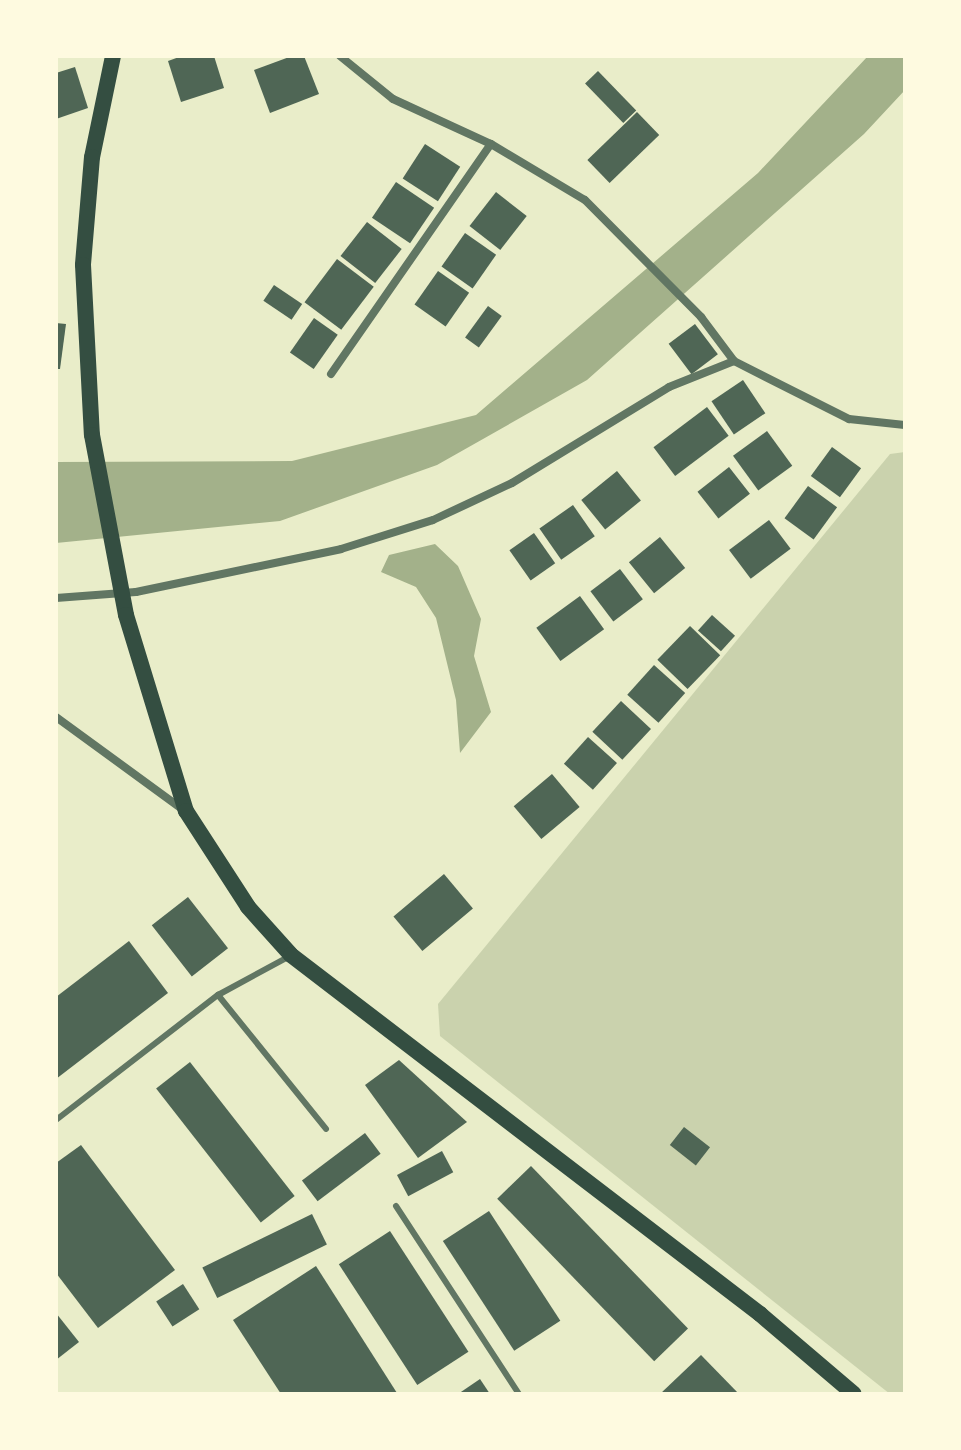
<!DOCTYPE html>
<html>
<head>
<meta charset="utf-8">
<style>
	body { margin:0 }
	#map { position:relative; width:961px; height:1450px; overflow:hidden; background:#e9edc9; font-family:Spectral,serif }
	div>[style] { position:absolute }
	.green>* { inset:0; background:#cad2ad }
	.water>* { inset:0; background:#a3b18a }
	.building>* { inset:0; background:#4f6655; transform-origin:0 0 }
	.service>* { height:6px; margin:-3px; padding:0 3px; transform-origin:3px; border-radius:3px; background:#617663 }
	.minor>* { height:8px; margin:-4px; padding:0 4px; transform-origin:4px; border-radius:4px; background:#617663 }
	.secondary>* { height:16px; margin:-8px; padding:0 8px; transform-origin:8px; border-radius:8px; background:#344e41 }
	span { translate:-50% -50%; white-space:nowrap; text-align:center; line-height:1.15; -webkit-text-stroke:6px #fefae0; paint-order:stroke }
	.frame { position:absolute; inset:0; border:58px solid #fefae0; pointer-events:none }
</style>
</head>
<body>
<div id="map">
	<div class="green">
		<i style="clip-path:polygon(905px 452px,905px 1394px,890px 1394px,440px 1036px,438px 1004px,890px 454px)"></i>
	</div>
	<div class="water">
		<i style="clip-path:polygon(868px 56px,905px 56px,905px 90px,864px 134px,587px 380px,437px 465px,280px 521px,56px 543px,56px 462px,292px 461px,476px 415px,758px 173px)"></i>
		<i style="clip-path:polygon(435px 544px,458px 566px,481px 619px,474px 656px,491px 712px,460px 753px,456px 700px,436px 618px,416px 587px,381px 572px,389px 555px)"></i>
	</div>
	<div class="building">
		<i style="clip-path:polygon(182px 56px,214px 56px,224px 88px,181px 102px,168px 61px)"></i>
		<i style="clip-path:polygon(292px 56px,304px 56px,319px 94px,270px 113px,254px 70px)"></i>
		<i style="clip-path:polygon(75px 67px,88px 108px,56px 119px,56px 73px)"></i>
		<i style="left:598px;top:71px;width:55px;height:18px;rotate:46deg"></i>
		<i style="left:637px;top:112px;width:32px;height:69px;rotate:46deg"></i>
		<i style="left:425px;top:144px;width:42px;height:41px;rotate:33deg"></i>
		<i style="left:396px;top:182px;width:46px;height:43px;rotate:34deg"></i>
		<i style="left:496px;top:192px;width:39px;height:43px;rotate:38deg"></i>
		<i style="left:367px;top:222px;width:44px;height:43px;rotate:38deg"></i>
		<i style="left:465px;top:233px;width:38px;height:41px;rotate:35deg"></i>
		<i style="left:337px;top:259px;width:46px;height:54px;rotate:37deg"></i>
		<i style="left:438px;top:271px;width:38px;height:41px;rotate:35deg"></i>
		<i style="left:274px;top:285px;width:34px;height:19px;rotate:34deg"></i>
		<i style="left:488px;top:306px;width:17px;height:39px;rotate:36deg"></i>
		<i style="left:314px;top:318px;width:29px;height:42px;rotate:35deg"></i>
		<i style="clip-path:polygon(56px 323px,66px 324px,60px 369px,56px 369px)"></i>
		<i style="left:695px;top:324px;width:38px;height:33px;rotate:53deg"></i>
		<i style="left:743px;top:380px;width:40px;height:38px;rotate:56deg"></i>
		<i style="left:707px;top:407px;width:36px;height:67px;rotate:53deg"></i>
		<i style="left:767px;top:431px;width:43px;height:42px;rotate:54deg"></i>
		<i style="left:832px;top:447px;width:36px;height:36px;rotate:36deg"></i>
		<i style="left:729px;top:467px;width:34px;height:40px;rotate:52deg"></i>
		<i style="left:617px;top:471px;width:38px;height:46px;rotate:51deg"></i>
		<i style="left:808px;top:486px;width:36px;height:40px;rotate:36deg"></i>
		<i style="left:573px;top:505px;width:38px;height:41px;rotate:55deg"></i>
		<i style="left:769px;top:520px;width:36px;height:50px;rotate:53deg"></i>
		<i style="left:534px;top:533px;width:37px;height:30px;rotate:55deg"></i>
		<i style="left:660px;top:537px;width:40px;height:40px;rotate:51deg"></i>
		<i style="left:620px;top:569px;width:38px;height:37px;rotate:53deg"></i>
		<i style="left:580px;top:596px;width:41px;height:54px;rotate:54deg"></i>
		<i style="left:712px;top:615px;width:31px;height:21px;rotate:42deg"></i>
		<i style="left:690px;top:626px;width:42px;height:47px;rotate:44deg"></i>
		<i style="left:654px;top:665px;width:42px;height:40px;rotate:42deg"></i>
		<i style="left:621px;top:701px;width:41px;height:42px;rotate:43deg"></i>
		<i style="left:588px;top:737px;width:39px;height:36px;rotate:42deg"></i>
		<i style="left:552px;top:774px;width:43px;height:50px;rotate:50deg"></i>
		<i style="left:444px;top:874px;width:45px;height:66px;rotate:50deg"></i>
		<i style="left:188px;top:897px;width:65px;height:46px;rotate:52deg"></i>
		<i style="clip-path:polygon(129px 941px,168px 993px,56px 1079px,56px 997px)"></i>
		<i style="clip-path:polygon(399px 1060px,467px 1122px,418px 1158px,365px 1085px)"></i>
		<i style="left:190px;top:1062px;width:170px;height:43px;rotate:52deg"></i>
		<i style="left:684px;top:1127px;width:33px;height:23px;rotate:38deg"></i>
		<i style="left:365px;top:1133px;width:26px;height:79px;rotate:53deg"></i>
		<i style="clip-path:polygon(81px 1145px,175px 1270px,98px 1328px,56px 1273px,56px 1163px)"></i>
		<i style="left:442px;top:1151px;width:24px;height:51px;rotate:62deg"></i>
		<i style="left:531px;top:1166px;width:226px;height:47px;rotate:46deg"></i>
		<i style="left:489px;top:1211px;width:131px;height:55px;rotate:57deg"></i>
		<i style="left:312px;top:1214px;width:34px;height:122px;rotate:64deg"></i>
		<i style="left:390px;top:1231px;width:144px;height:61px;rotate:57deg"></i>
		<i style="clip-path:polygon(316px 1266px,397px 1393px,395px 1394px,281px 1394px,233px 1320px)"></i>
		<i style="left:183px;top:1284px;width:30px;height:32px;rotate:57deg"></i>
		<i style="clip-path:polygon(56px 1313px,79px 1342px,56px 1360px)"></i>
		<i style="clip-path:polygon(701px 1355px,739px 1394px,660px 1394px)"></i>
		<i style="clip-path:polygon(480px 1379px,490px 1394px,458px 1394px)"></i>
	</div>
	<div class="service">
		<i style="left:218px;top:995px;width:172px;rotate:51.1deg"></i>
		<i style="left:56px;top:1120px;width:205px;rotate:-37.7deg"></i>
		<i style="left:218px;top:995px;width:80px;rotate:-28.5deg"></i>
		<i style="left:396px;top:1206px;width:225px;rotate:56.8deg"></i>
	</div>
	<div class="minor">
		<i style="left:340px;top:56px;width:68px;rotate:39.1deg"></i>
		<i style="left:393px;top:99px;width:108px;rotate:24.7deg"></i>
		<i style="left:491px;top:144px;width:109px;rotate:30.8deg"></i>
		<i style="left:585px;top:200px;width:165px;rotate:45.2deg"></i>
		<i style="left:701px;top:317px;width:55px;rotate:53.1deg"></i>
		<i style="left:734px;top:361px;width:129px;rotate:26.8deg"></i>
		<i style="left:849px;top:419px;width:56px;rotate:6.1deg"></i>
		<i style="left:331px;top:374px;width:280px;rotate:-55.2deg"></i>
		<i style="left:56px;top:598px;width:80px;rotate:-4.3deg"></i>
		<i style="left:136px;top:592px;width:209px;rotate:-11.8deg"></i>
		<i style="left:341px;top:549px;width:96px;rotate:-17.5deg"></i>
		<i style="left:433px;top:520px;width:87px;rotate:-25.1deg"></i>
		<i style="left:512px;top:483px;width:184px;rotate:-31.4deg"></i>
		<i style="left:669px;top:387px;width:70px;rotate:-21.8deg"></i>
		<i style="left:56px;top:717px;width:156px;rotate:36.1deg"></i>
	</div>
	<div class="secondary">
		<i style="left:113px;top:56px;width:103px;rotate:101.7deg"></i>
		<i style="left:92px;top:157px;width:108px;rotate:94.8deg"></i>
		<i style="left:83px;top:265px;width:170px;rotate:87deg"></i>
		<i style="left:92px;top:435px;width:183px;rotate:79.3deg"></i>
		<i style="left:126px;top:615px;width:205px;rotate:73deg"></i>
		<i style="left:186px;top:811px;width:114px;rotate:57.1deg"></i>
		<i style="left:248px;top:907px;width:64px;rotate:48.1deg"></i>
		<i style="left:291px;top:955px;width:591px;rotate:37.43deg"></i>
		<i style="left:760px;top:1314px;width:123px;rotate:40.4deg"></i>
	</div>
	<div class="frame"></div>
</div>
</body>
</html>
